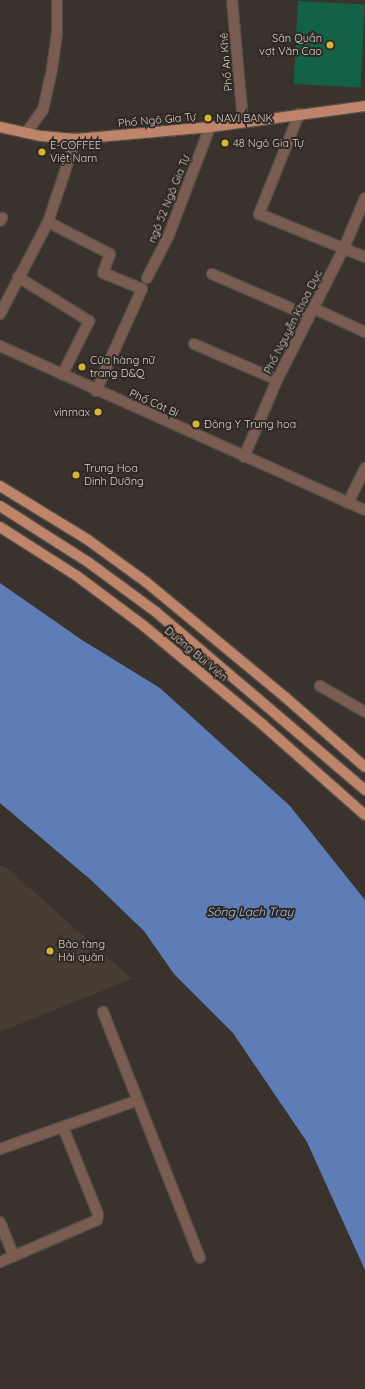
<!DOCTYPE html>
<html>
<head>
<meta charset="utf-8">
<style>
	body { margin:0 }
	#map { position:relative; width:365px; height:1389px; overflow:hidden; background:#3a322c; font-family:Quicksand,sans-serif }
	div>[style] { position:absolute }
	.built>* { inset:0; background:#493c33 }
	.green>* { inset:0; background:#136146; transform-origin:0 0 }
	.water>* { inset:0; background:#5e7db7 }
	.roads { filter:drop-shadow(1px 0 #564e49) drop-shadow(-1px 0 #564e49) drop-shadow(0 1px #564e49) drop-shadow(0 -1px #564e49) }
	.minor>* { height:10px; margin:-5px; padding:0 5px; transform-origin:5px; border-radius:5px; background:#7a5d50 }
	.major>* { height:10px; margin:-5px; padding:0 5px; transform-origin:5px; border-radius:5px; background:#bf856a }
	.dots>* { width:11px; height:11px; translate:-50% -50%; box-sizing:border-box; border:2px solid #2f2823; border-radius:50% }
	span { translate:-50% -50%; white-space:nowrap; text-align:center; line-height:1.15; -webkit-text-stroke:4px #2f2823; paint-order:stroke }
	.poi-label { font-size:11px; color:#d5d0cd }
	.right { translate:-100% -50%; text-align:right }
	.left { translate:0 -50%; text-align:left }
	.street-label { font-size:11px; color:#d5d0cd }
	.water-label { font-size:12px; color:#a6c1f2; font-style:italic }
</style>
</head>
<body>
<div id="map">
	<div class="built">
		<i style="clip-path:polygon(0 865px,7px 868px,132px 979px,0 1032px)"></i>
	</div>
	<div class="green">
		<i style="left:298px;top:1px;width:67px;height:83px;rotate:3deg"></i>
	</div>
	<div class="water">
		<i style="clip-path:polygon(0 583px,82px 640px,160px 688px,290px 806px,365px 900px,365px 1270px,307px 1142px,233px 1033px,174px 974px,144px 931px,91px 880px,0 803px)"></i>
	</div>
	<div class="roads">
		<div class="minor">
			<i style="left:232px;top:0;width:122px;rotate:84.8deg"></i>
			<i style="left:299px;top:114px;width:108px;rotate:111.8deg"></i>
			<i style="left:259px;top:214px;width:114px;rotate:22.1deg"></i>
			<i style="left:26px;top:133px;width:29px;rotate:-54deg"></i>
			<i style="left:43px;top:110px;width:42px;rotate:-77.6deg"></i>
			<i style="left:52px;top:69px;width:36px;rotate:-82deg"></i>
			<i style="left:57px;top:33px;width:33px;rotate:-90deg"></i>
			<i style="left:0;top:221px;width:4px;rotate:-56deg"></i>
			<i style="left:48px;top:222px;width:70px;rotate:27.3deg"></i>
			<i style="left:110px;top:254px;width:20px;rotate:110deg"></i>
			<i style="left:103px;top:273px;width:42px;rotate:22.3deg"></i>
			<i style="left:142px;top:289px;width:112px;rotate:114.3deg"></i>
			<i style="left:212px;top:274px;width:106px;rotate:23.4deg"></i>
			<i style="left:18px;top:277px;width:84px;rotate:31.8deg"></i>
			<i style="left:89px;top:321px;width:60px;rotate:116.6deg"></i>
			<i style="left:147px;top:278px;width:46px;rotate:-62.9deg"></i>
			<i style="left:168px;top:237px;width:118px;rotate:-69.1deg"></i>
			<i style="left:315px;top:309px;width:55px;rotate:24.7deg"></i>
			<i style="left:0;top:314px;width:104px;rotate:-62.4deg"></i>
			<i style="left:48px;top:222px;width:88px;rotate:-71.4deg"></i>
			<i style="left:194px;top:344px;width:90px;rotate:23.4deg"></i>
			<i style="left:0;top:346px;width:400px;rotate:24.2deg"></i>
			<i style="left:244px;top:457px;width:84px;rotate:-66.8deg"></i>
			<i style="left:277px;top:380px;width:148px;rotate:-63.1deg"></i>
			<i style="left:344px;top:248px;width:54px;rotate:-67.2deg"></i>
			<i style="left:348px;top:503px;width:39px;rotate:-64deg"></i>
			<i style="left:320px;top:686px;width:52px;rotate:30deg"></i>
			<i style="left:103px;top:1012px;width:264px;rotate:68.5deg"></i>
			<i style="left:0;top:1149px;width:146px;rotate:-19.5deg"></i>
			<i style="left:0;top:1222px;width:37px;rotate:68deg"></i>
			<i style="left:0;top:1262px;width:106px;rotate:-23.4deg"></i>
			<i style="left:97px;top:1220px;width:6px;rotate:-81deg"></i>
			<i style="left:98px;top:1214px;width:94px;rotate:-111.9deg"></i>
		</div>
		<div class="major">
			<i style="left:0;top:127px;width:42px;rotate:12.4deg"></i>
			<i style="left:41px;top:136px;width:35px;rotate:5deg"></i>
			<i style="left:76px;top:139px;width:135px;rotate:-5.1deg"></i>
			<i style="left:210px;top:127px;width:156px;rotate:-7.7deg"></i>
			<i style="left:0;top:486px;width:103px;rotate:31.5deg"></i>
			<i style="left:88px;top:540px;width:72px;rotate:35.9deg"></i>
			<i style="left:146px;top:582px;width:180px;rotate:39.6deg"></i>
			<i style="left:285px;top:697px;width:106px;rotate:41.2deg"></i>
			<i style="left:0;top:506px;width:104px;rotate:32.5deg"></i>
			<i style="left:88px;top:562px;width:84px;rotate:36.3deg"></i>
			<i style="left:156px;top:612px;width:275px;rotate:40.4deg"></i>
			<i style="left:0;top:527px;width:91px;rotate:32.5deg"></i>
			<i style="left:77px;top:576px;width:84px;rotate:36.7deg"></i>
			<i style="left:144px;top:626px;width:153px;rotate:39.7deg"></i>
			<i style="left:262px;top:724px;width:137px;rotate:41.5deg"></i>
		</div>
	</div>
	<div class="dots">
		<i style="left:330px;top:45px;background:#d6b534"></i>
		<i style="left:208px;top:118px;background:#d6b534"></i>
		<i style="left:225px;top:143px;background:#d6b534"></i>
		<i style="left:42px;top:152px;background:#d6b534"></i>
		<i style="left:82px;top:367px;background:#d6b534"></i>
		<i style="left:98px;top:412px;background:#d6b534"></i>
		<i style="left:196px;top:424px;background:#d6b534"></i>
		<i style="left:76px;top:475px;background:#d6b534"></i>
		<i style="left:50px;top:951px;background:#d6b534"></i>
	</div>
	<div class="poi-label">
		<span class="right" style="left:322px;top:45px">Sân Quần<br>vợt Văn Cao</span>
		<span class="left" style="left:216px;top:118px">NAVI BANK</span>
		<span class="left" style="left:233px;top:143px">48 Ngô Gia Tự</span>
		<span class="left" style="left:50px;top:152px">E-COFFEE<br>Việt Nam</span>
		<span class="left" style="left:90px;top:367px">Cửa hàng nữ<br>trang D&amp;Q</span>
		<span class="right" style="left:90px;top:412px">vinmax</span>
		<span class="left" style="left:204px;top:424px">Đông Y Trung hoa</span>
		<span class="left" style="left:84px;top:475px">Trung Hoa<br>Dinh Dưỡng</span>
		<span class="left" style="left:58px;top:951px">Bảo tàng<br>Hải quân</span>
	</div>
	<div class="street-label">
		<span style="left:226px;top:62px;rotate:-95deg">Phố An Khê</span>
		<span style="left:157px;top:120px;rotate:-5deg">Phố Ngô Gia Tự</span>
		<span style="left:169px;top:199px;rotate:-68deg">ngõ 52 Ngô Gia Tự</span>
		<span style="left:293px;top:322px;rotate:-63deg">Phố Nguyễn Khoa Dục</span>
		<span style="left:154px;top:403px;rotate:24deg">Phố Cát Bi</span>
		<span style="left:196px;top:654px;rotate:40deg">Đường Bùi Viện</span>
	</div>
	<div class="water-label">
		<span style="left:250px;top:912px">Sông Lạch Tray</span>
	</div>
</div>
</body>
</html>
